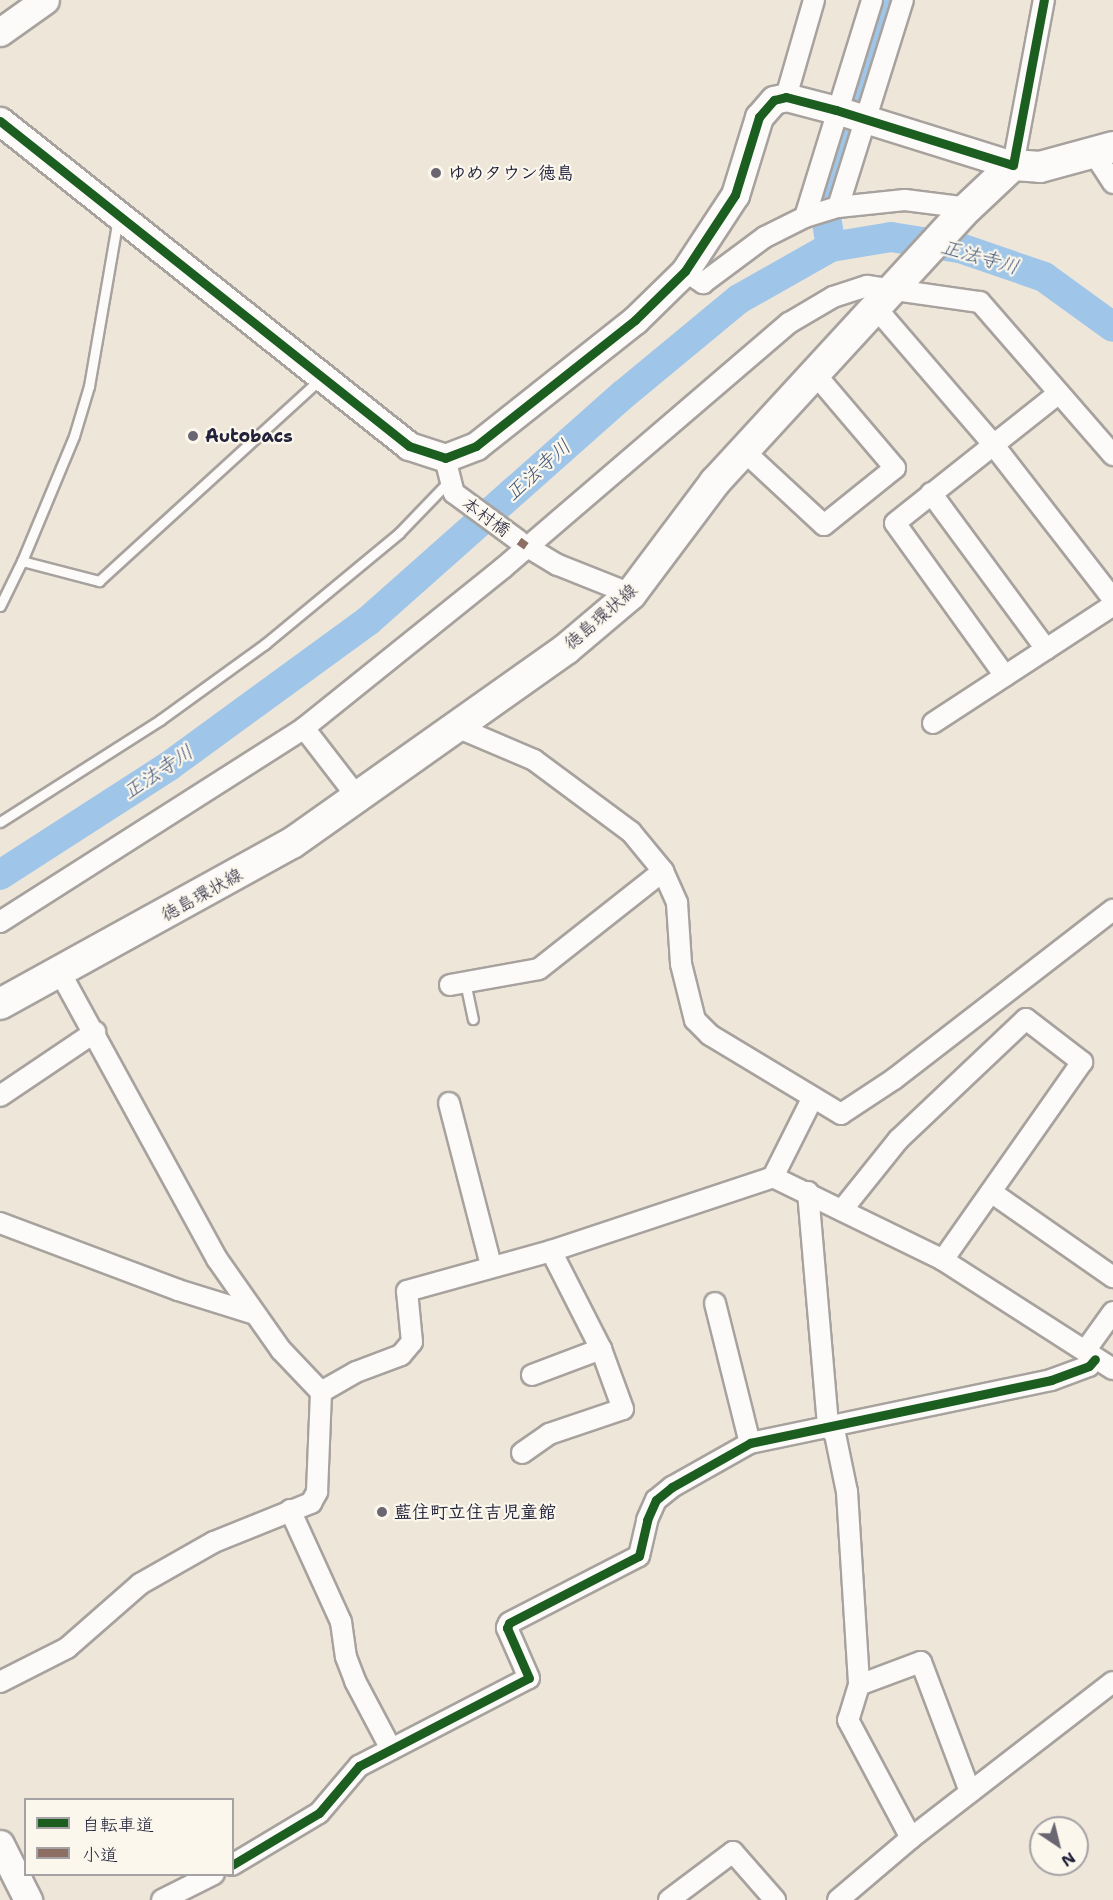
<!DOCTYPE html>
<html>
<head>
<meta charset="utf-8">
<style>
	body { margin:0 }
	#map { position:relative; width:1113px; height:1900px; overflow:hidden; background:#efe6da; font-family:"Shantell Sans","Klee One",sans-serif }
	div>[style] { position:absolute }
	.river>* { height:30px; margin:-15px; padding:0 15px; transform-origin:15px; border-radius:15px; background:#9fc6e8 }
	.roads { filter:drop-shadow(2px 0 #a7a29e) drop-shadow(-2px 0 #a7a29e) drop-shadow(0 2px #a7a29e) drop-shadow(0 -2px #a7a29e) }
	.lane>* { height:9px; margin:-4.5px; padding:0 4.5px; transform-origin:4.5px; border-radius:4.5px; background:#fdfbf9 }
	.street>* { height:20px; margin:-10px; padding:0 10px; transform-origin:10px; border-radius:10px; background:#fdfbf9 }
	.secondary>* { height:27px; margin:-13.5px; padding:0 13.5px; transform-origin:13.5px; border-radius:13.5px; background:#fdfbf9 }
	.primary>* { height:30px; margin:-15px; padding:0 15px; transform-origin:15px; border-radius:15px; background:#fdfbf9 }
	.quiet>* { height:8px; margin-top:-4px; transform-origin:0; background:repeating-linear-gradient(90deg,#8d6e63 0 15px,transparent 0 23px) }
	.cycleway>* { height:9px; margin:-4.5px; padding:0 4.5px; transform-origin:4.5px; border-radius:4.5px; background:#1b5e20 }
	.dots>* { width:16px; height:16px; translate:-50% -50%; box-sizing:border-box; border:3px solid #fbf7ec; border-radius:50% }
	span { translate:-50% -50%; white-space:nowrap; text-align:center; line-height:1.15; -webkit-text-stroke:4.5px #fbf7ec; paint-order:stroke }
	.poi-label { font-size:18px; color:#22223b; font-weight:700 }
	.left { translate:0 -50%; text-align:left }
	.street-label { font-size:18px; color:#22223b }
	.water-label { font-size:20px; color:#42567a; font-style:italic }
	.legend { position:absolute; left:24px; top:1798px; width:210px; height:78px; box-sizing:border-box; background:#fbf7ec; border:2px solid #a4a2a5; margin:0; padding:8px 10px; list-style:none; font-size:18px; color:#22223b }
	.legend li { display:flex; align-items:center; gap:12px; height:30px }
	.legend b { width:30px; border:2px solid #a4a2a5 }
	.north { position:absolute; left:1029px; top:1816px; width:60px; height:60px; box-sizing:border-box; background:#fbf7ec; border:2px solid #a4a2a5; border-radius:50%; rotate:145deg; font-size:16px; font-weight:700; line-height:24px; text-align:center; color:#22223b }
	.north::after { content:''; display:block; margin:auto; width:21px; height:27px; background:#6a6773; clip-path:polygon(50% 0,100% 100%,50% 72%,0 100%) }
</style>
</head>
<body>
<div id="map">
	<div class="river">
		<i style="left:831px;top:247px;width:50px;rotate:-99.3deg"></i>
		<i style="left:823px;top:198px;width:208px;rotate:-71.8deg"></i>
		<i style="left:0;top:875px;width:201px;rotate:-32.8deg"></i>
		<i style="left:169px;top:766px;width:246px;rotate:-36.1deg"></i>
		<i style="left:368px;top:621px;width:342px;rotate:-41.6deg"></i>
		<i style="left:624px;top:394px;width:149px;rotate:-39.6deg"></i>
		<i style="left:739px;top:299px;width:106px;rotate:-29.5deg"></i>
		<i style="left:831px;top:247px;width:61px;rotate:-9.5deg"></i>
		<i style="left:891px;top:237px;width:70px;rotate:9.1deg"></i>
		<i style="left:960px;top:248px;width:89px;rotate:19deg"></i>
		<i style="left:1044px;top:277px;width:85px;rotate:35.9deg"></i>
	</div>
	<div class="roads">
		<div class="lane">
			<i style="left:22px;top:561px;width:135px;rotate:-67.4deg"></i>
			<i style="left:74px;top:436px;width:52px;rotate:-73.3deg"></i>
			<i style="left:89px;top:386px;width:170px;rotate:-80.2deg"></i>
			<i style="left:0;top:606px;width:50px;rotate:-63.9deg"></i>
			<i style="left:22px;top:561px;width:80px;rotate:14.6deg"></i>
			<i style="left:99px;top:581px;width:299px;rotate:-42.4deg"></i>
			<i style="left:0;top:822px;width:190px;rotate:-32.5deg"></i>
			<i style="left:160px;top:720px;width:130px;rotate:-35.9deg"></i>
			<i style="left:265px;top:644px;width:174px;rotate:-39.6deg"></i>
			<i style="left:399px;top:533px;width:71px;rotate:-46.1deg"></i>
			<i style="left:465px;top:982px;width:38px;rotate:78deg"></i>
		</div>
		<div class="street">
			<i style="left:786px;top:97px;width:101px;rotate:-73.9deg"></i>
			<i style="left:1093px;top:152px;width:37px;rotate:57deg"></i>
			<i style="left:1013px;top:165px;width:168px;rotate:-79.4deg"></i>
			<i style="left:838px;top:207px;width:217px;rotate:-72.6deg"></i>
			<i style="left:805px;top:217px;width:227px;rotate:-72.8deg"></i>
			<i style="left:685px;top:271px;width:22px;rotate:34deg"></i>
			<i style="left:703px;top:283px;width:77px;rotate:-36.6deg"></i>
			<i style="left:765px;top:237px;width:45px;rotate:-26.6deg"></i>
			<i style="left:805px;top:217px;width:34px;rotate:-17deg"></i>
			<i style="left:838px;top:207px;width:67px;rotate:-6deg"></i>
			<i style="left:905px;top:200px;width:64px;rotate:7.2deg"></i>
			<i style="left:876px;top:308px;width:178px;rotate:49.3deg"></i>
			<i style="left:992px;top:443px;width:197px;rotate:52.2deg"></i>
			<i style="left:744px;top:451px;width:109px;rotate:42.8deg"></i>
			<i style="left:824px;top:525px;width:91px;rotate:-38.8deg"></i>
			<i style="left:895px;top:468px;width:123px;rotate:-130.4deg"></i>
			<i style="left:445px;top:458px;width:36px;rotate:76deg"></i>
			<i style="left:454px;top:493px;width:81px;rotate:36.4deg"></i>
			<i style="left:931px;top:493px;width:194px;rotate:53.6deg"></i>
			<i style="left:526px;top:546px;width:37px;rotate:31deg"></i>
			<i style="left:558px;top:565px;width:79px;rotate:21.7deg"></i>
			<i style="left:1005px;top:676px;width:188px;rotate:-125.7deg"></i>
			<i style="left:895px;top:523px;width:209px;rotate:-38.4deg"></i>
			<i style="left:933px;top:723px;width:215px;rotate:-33.2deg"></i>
			<i style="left:304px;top:728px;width:88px;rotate:52.4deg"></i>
			<i style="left:459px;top:728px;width:82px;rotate:23.1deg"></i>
			<i style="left:534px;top:760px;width:121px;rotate:36.6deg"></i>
			<i style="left:631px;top:832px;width:50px;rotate:50.6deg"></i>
			<i style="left:663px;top:871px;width:35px;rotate:66deg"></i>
			<i style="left:677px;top:903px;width:61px;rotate:86.2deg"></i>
			<i style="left:681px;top:964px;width:58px;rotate:76deg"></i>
			<i style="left:695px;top:1020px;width:21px;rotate:45deg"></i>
			<i style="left:710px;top:1035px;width:153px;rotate:31.1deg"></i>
			<i style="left:841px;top:1114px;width:64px;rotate:-33.4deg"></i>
			<i style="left:894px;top:1079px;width:277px;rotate:-37.7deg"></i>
			<i style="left:0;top:922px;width:361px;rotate:-32.5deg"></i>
			<i style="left:304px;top:728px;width:255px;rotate:-38.8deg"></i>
			<i style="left:503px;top:568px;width:377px;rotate:-40.6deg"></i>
			<i style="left:789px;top:323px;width:51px;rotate:-30.6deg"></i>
			<i style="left:833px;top:297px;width:36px;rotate:-18deg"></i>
			<i style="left:867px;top:286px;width:114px;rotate:8.1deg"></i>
			<i style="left:980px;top:302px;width:203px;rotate:49deg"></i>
			<i style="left:450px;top:985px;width:90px;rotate:-10.2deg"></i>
			<i style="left:539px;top:969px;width:158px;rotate:-38.3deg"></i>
			<i style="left:0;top:1096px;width:115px;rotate:-34deg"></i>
			<i style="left:449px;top:1103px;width:167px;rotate:75.5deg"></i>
			<i style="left:773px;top:1177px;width:89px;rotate:-63.4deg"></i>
			<i style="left:808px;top:1192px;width:236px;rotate:85.1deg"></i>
			<i style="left:828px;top:1427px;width:10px;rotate:45deg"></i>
			<i style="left:835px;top:1434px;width:59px;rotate:78.3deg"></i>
			<i style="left:847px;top:1492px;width:193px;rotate:86.4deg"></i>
			<i style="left:859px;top:1685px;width:37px;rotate:107deg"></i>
			<i style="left:848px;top:1720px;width:134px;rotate:61.9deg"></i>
			<i style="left:991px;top:1192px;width:149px;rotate:34.9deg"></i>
			<i style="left:842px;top:1210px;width:90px;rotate:-51.3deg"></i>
			<i style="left:898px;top:1140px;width:176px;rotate:-43.4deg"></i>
			<i style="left:1026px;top:1019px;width:71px;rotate:37.5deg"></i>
			<i style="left:1082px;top:1062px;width:242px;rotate:125.1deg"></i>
			<i style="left:0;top:1223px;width:190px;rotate:20.6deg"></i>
			<i style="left:178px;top:1290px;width:77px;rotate:17.3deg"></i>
			<i style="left:715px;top:1303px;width:144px;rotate:76deg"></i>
			<i style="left:1085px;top:1351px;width:48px;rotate:-54.3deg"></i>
			<i style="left:532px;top:1375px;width:74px;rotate:-20.6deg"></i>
			<i style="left:321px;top:1392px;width:40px;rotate:-29.7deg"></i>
			<i style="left:356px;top:1372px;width:48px;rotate:-20.7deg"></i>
			<i style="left:401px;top:1355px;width:17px;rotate:-50deg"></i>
			<i style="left:412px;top:1342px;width:51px;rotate:-95.6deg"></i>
			<i style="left:407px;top:1291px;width:149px;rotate:-15.5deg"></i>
			<i style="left:551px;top:1251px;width:234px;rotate:-18.4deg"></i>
			<i style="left:773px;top:1177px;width:189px;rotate:26deg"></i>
			<i style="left:943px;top:1260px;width:202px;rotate:32.7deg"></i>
			<i style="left:522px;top:1453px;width:33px;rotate:-35deg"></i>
			<i style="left:549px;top:1434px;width:78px;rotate:-18.7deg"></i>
			<i style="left:623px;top:1409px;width:64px;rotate:-110.1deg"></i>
			<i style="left:601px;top:1349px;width:110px;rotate:-117deg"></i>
			<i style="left:290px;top:1510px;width:123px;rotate:65.5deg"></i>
			<i style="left:341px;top:1622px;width:35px;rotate:82deg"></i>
			<i style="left:346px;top:1657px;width:26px;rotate:69deg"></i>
			<i style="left:355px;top:1681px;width:77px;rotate:62.1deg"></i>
			<i style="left:0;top:1682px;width:75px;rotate:-26.9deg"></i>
			<i style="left:67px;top:1648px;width:97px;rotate:-41.2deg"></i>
			<i style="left:140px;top:1584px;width:85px;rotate:-29.6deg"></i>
			<i style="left:214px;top:1542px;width:105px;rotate:-21.9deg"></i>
			<i style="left:311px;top:1503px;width:13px;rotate:-61deg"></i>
			<i style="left:317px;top:1492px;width:100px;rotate:-87.7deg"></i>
			<i style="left:321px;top:1392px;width:58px;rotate:-133.6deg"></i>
			<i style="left:281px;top:1350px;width:111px;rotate:-125.1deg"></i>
			<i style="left:217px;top:1259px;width:327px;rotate:-118.7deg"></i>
			<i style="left:859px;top:1685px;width:66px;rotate:-20.4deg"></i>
			<i style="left:921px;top:1662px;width:139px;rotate:69.3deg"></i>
			<i style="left:232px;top:1865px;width:101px;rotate:-30.9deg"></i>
			<i style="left:319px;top:1813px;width:62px;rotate:-49.6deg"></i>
			<i style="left:359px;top:1766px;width:191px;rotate:-27.4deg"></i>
			<i style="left:529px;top:1678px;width:55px;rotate:-113.7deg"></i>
			<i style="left:507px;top:1628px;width:5px;rotate:-68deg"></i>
			<i style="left:509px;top:1623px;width:146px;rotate:-27.3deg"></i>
			<i style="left:639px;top:1556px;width:37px;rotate:-77deg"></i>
			<i style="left:647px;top:1520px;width:22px;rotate:-66deg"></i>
			<i style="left:656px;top:1500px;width:21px;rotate:-39deg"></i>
			<i style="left:672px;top:1487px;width:90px;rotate:-29.4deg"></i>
			<i style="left:750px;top:1443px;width:308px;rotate:-11.8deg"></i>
			<i style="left:1051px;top:1380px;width:40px;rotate:-20.2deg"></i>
			<i style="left:1089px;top:1366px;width:9px;rotate:-49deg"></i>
			<i style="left:162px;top:1900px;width:58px;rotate:-26.6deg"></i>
			<i style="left:669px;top:1900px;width:80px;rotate:-36.9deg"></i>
			<i style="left:733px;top:1852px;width:64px;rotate:48.8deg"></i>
			<i style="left:838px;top:1900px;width:96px;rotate:-40.3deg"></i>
			<i style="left:911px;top:1838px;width:255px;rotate:-37.7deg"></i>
		</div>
		<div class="secondary">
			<i style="left:0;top:32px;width:55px;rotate:-35.4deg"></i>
			<i style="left:0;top:121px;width:522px;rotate:38.47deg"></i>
			<i style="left:409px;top:446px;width:38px;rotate:18deg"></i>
			<i style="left:445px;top:458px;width:33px;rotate:-21deg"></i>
			<i style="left:476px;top:446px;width:203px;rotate:-38.4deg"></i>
			<i style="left:635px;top:320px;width:70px;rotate:-44.4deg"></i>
			<i style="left:685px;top:271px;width:91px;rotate:-56.7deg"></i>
			<i style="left:735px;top:195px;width:82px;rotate:-72.9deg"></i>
			<i style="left:759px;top:117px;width:23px;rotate:-49deg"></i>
			<i style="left:774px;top:100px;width:12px;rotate:-14deg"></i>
			<i style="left:786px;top:97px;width:52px;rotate:14.6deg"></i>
			<i style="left:836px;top:110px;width:185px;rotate:17.3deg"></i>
			<i style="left:0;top:1844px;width:63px;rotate:63.4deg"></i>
		</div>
		<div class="primary">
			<i style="left:0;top:1004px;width:333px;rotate:-28.9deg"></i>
			<i style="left:292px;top:843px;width:336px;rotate:-35.3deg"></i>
			<i style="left:566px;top:649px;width:85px;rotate:-40.2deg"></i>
			<i style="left:631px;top:594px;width:140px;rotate:-53.1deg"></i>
			<i style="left:715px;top:482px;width:365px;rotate:-47.4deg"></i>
			<i style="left:962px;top:213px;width:70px;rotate:-43.3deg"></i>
			<i style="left:1013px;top:165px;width:27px;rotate:4deg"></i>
			<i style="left:1040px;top:167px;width:76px;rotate:-15.3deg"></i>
		</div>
	</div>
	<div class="quiet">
		<i style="left:519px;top:541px;width:9px;rotate:36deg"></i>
	</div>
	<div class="cycleway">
		<i style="left:0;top:121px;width:522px;rotate:38.47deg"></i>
		<i style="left:409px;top:446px;width:38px;rotate:18deg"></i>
		<i style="left:445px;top:458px;width:33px;rotate:-21deg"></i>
		<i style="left:476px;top:446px;width:203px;rotate:-38.4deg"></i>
		<i style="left:635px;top:320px;width:70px;rotate:-44.4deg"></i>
		<i style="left:685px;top:271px;width:91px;rotate:-56.7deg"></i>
		<i style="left:735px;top:195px;width:82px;rotate:-72.9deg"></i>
		<i style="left:759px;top:117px;width:23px;rotate:-49deg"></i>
		<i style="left:774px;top:100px;width:12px;rotate:-14deg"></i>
		<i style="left:786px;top:97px;width:52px;rotate:14.6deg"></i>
		<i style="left:836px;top:110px;width:185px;rotate:17.3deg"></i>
		<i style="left:1013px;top:165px;width:168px;rotate:-79.4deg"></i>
		<i style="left:232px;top:1865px;width:101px;rotate:-30.9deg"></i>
		<i style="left:319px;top:1813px;width:62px;rotate:-49.6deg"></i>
		<i style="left:359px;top:1766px;width:191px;rotate:-27.4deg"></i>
		<i style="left:529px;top:1678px;width:55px;rotate:-113.7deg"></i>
		<i style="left:507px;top:1628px;width:5px;rotate:-68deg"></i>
		<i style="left:509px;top:1623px;width:146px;rotate:-27.3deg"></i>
		<i style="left:639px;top:1556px;width:37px;rotate:-77deg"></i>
		<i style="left:647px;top:1520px;width:22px;rotate:-66deg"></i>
		<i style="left:656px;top:1500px;width:21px;rotate:-39deg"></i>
		<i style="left:672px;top:1487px;width:90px;rotate:-29.4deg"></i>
		<i style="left:750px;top:1443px;width:308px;rotate:-11.8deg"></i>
		<i style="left:1051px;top:1380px;width:40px;rotate:-20.2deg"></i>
		<i style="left:1089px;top:1366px;width:9px;rotate:-49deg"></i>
	</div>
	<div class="dots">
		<i style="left:436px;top:173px;background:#6a6773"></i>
		<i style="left:193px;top:436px;background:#6a6773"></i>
		<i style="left:382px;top:1512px;background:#6a6773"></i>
	</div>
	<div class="poi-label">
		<span class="left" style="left:448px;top:173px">ゆめタウン徳島</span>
		<span class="left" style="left:205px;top:436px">Autobacs</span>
		<span class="left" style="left:394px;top:1512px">藍住町立住吉児童館</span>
	</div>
	<div class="street-label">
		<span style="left:486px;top:517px;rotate:36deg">本村橋</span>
		<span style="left:601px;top:617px;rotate:-41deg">徳島環状線</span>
		<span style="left:202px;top:895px;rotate:-29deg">徳島環状線</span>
	</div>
	<div class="water-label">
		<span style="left:980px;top:257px;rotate:16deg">正法寺川</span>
		<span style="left:538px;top:470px;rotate:-42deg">正法寺川</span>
		<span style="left:158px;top:772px;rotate:-34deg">正法寺川</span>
	</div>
	<ul class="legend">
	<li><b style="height:8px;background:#1b5e20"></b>自転車道</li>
	<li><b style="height:8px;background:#8d6e63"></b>小道</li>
	</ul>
	<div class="north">N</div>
</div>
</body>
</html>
